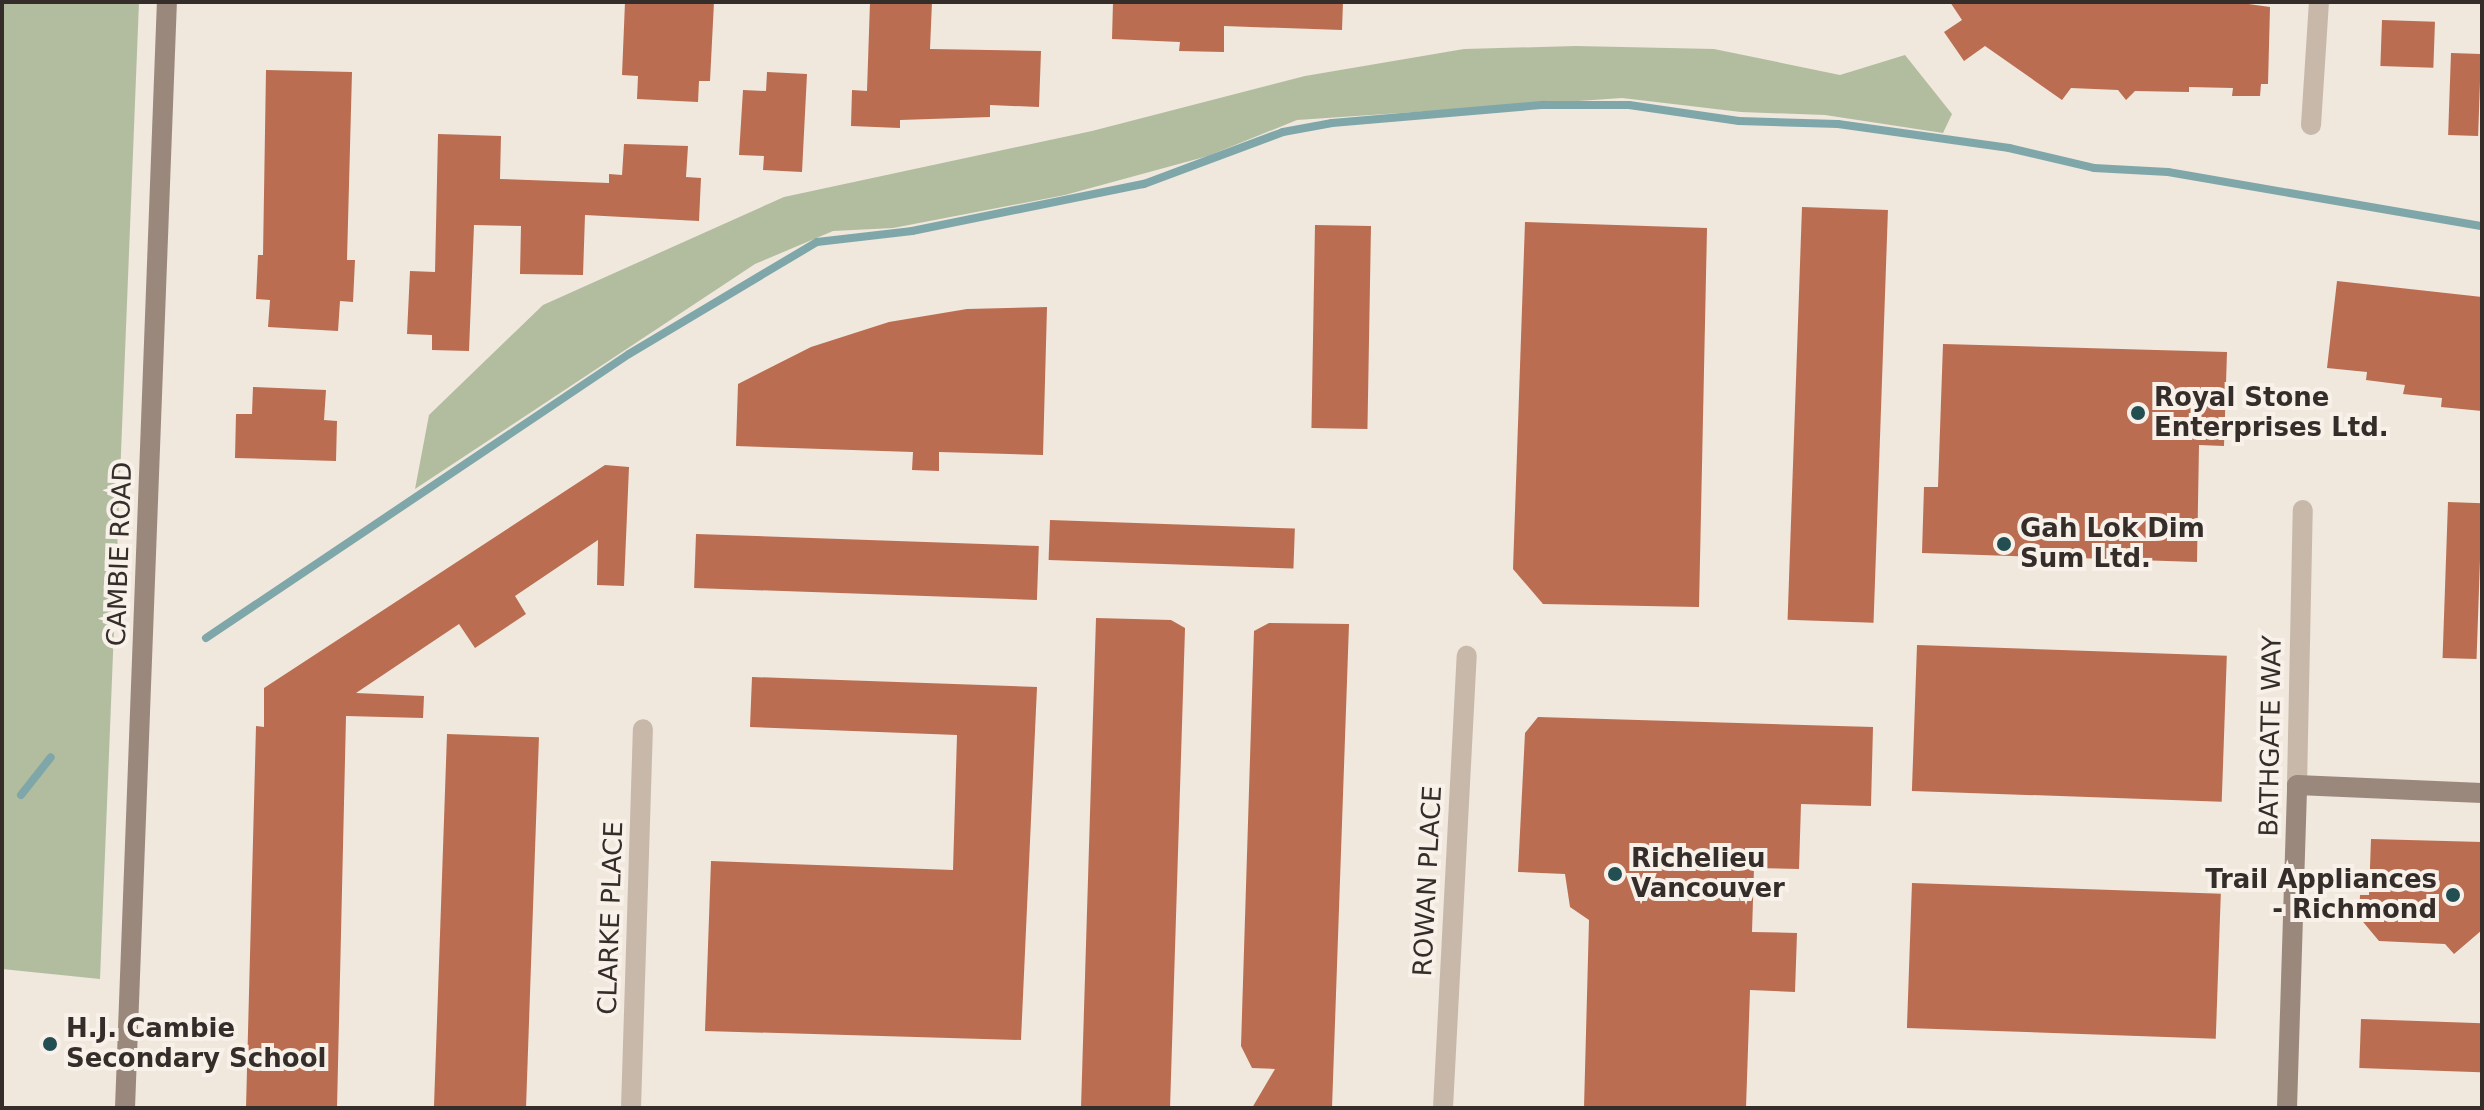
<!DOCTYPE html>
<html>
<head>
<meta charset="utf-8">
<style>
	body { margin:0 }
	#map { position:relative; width:2484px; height:1110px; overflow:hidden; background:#f0e7dd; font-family:"DejaVu Sans",sans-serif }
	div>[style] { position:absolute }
	.green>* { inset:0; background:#b2bd9f }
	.stream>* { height:8px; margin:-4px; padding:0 4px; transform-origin:4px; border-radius:4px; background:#7fa7aa }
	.building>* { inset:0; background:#ba6d51; transform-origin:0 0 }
	.street>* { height:20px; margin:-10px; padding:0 10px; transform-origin:10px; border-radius:10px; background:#c7b8aa }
	.secondary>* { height:20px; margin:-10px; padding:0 10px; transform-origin:10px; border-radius:10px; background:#9a887c }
	.dots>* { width:22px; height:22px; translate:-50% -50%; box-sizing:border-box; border:4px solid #f8f1e9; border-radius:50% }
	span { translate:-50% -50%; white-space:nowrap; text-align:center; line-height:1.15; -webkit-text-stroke:8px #f8f1e9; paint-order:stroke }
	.poi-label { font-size:26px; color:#352d29; font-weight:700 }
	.left { translate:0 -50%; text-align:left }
	.right { translate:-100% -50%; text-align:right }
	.street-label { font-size:26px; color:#352d29 }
	.frame { position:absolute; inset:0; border:4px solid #352d29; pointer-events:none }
</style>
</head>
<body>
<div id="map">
	<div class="green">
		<i style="clip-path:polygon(2px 2px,139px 2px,100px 979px,2px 969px)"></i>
		<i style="clip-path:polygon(1576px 46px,1714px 49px,1840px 75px,1905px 55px,1952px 114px,1943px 133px,1825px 115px,1741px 112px,1622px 98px,1297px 120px,1208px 156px,1065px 195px,893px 228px,833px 231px,755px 264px,415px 489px,429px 415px,543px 305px,784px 197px,1092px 131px,1305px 76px,1464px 49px)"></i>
	</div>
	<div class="stream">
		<i style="left:206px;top:638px;width:509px;rotate:-33.88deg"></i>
		<i style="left:629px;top:354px;width:219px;rotate:-30.8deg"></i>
		<i style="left:817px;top:242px;width:96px;rotate:-6.6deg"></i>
		<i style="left:912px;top:231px;width:237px;rotate:-11.5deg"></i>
		<i style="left:1144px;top:184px;width:148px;rotate:-20.5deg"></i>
		<i style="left:1283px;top:132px;width:50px;rotate:-10.4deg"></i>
		<i style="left:1332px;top:123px;width:213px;rotate:-4.9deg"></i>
		<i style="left:1544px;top:105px;width:85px"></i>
		<i style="left:1629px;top:105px;width:111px;rotate:8.3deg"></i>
		<i style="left:1739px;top:121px;width:99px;rotate:1.7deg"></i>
		<i style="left:1838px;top:124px;width:173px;rotate:8deg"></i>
		<i style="left:2009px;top:148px;width:87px;rotate:13.2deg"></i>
		<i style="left:2094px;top:168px;width:74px;rotate:3.1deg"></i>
		<i style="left:2168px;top:172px;width:319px;rotate:9.8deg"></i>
		<i style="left:21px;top:795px;width:48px;rotate:-51.7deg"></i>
	</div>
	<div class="building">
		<i style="clip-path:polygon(625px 2px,714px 2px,710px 81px,699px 81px,698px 102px,637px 99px,638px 76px,622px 75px)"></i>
		<i style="clip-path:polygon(870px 2px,932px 2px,930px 49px,1041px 51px,1039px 107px,990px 105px,990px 117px,900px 120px,900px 128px,851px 126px,852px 90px,867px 91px)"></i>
		<i style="clip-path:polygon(1113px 2px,1343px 2px,1342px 30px,1224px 26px,1224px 52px,1179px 51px,1180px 42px,1112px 39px)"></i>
		<i style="clip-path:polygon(1950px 2px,2234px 2px,2270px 7px,2268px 84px,2261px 84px,2260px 96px,2232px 96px,2233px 88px,2189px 87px,2189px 92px,2135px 91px,2126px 100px,2118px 90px,2071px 88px,2062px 100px,1985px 46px,1964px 61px,1944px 32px,1962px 20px)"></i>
		<i style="left:2382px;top:20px;width:53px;height:46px;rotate:2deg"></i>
		<i style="left:2451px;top:53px;width:30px;height:82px;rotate:2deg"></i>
		<i style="clip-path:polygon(266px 70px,352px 72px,347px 260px,355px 260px,353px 302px,340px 301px,338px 331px,268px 327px,270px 300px,256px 299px,258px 255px,263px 255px)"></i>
		<i style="clip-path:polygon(767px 72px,807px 74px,802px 172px,763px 170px,764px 156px,739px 155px,743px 90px,766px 91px)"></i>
		<i style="clip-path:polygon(438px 134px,501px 136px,500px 179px,609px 183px,609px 174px,622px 175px,624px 144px,688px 146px,686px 177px,701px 178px,699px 221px,585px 215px,583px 275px,520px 274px,521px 226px,474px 225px,469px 351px,432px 350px,432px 335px,407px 334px,410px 271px,435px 272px)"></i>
		<i style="left:1802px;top:207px;width:86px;height:413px;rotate:2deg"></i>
		<i style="clip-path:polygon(1525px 222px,1707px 228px,1699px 607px,1543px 604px,1513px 569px)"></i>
		<i style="left:1315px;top:225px;width:56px;height:203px;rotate:1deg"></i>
		<i style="clip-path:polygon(2337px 281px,2482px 297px,2482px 411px,2441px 407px,2442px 398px,2403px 394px,2405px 385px,2366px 380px,2367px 372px,2327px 368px)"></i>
		<i style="clip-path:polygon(1047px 307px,1043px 455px,939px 452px,939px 471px,912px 470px,913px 452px,736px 446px,738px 384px,811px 347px,889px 322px,967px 309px)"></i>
		<i style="clip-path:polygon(1943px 344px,2227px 352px,2224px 446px,2199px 445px,2197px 562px,1922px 553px,1924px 487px,1938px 487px)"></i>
		<i style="clip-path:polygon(253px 387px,326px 390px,324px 420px,337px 421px,336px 461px,235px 458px,236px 414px,252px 414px)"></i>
		<i style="clip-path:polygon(605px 465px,629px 467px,624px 586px,597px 585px,598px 540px,515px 596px,526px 614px,475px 648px,459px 624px,356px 693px,424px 696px,423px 718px,346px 716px,337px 1108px,246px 1108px,256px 726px,264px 727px,264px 688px)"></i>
		<i style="left:2448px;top:502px;width:34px;height:156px;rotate:2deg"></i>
		<i style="left:1050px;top:520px;width:245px;height:40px;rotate:2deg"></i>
		<i style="left:696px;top:534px;width:343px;height:54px;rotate:2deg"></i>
		<i style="clip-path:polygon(1096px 618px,1171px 620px,1185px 628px,1170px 1108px,1081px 1108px)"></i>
		<i style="clip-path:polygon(1269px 623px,1349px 624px,1332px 1108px,1252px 1108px,1275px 1069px,1252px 1068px,1241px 1046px,1254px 631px)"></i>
		<i style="left:1917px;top:645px;width:310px;height:146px;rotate:2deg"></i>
		<i style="clip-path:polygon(752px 677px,1037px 687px,1021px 1040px,705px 1031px,711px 861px,953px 870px,957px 735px,750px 727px)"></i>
		<i style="clip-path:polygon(1538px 717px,1873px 727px,1871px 806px,1801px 804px,1799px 869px,1754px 868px,1752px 932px,1797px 933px,1795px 992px,1750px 990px,1746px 1108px,1584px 1108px,1589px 920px,1570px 907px,1565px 874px,1518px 872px,1525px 733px)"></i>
		<i style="left:447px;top:734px;width:92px;height:374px;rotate:2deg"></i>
		<i style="clip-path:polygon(2371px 839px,2482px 842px,2482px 930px,2454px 954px,2445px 944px,2379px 941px,2359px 917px,2360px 895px,2369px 895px)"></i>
		<i style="left:1912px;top:883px;width:309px;height:145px;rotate:2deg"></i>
		<i style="left:2361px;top:1019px;width:121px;height:49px;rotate:2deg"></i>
	</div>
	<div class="street">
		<i style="left:2311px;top:125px;width:123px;rotate:-86.3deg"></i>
		<i style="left:2297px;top:785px;width:275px;rotate:-88.8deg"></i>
		<i style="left:631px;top:1108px;width:379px;rotate:-88.2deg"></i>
		<i style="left:1443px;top:1108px;width:453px;rotate:-87deg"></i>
	</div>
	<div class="secondary">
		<i style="left:125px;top:1108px;width:1107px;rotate:-87.83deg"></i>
		<i style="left:2287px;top:1108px;width:323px;rotate:-88.2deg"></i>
		<i style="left:2297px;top:785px;width:185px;rotate:2.5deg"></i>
	</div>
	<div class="dots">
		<i style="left:2138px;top:413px;background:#234e52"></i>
		<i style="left:2004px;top:544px;background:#234e52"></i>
		<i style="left:1615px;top:874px;background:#234e52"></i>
		<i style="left:2453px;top:895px;background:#234e52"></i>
		<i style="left:50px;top:1044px;background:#234e52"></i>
	</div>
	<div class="poi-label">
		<span class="left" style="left:2154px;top:413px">Royal Stone<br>Enterprises Ltd.</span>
		<span class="left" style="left:2020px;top:544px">Gah Lok Dim<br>Sum Ltd.</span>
		<span class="left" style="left:1631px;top:874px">Richelieu<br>Vancouver</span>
		<span class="right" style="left:2437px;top:895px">Trail Appliances<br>- Richmond</span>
		<span class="left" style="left:66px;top:1044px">H.J. Cambie<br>Secondary School</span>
	</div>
	<div class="street-label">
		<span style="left:120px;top:554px;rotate:-88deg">CAMBIE ROAD</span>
		<span style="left:2271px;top:736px;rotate:-89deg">BATHGATE WAY</span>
		<span style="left:1428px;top:881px;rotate:-87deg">ROWAN PLACE</span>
		<span style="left:611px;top:918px;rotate:-88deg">CLARKE PLACE</span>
	</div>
	<div class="frame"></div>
</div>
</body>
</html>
